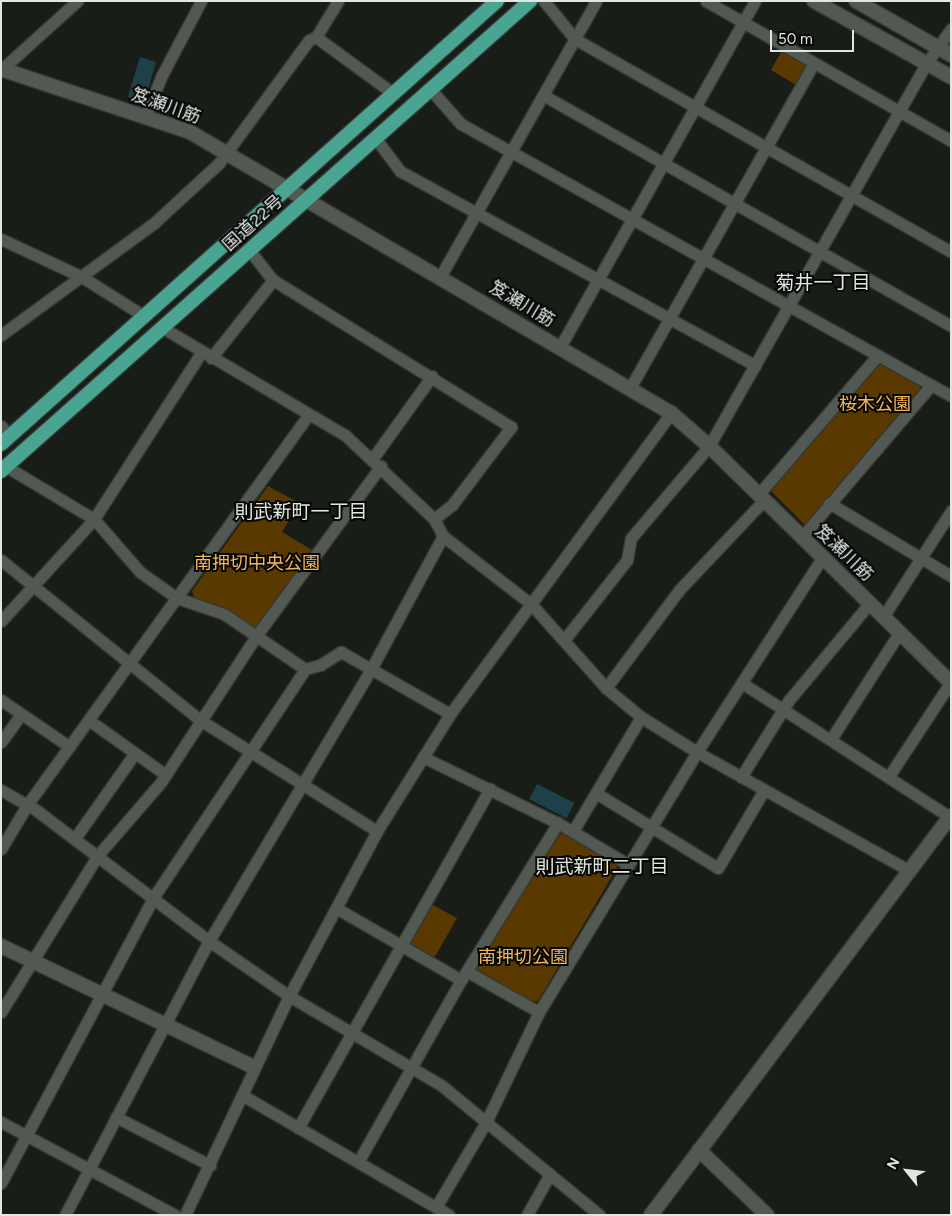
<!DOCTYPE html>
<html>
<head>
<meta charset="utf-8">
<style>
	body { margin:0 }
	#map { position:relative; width:952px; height:1216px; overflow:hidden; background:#181d18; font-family:Figtree,"Noto Sans JP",sans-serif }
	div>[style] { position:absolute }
	.green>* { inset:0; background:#593900 }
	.water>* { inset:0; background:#1e4048; transform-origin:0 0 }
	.roads { filter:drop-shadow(1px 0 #353835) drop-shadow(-1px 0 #353835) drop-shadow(0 1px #353835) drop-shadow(0 -1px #353835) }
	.minor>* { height:11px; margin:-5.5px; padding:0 5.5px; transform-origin:5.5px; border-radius:5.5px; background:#525852 }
	.tertiary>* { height:14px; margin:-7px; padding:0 7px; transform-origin:7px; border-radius:7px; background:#525852 }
	.trunk>* { height:14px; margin:-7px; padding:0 7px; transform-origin:7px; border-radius:7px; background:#49a492 }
	span { translate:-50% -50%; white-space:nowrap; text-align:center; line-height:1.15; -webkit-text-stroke:4px #050705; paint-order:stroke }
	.street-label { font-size:18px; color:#e2e6e2 }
	.park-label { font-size:18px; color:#f6b554 }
	.neighbourhood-label { font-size:19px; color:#e2e6e2 }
	.frame { position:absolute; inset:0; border:2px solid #e2e6e2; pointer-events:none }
	.north { position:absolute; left:882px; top:1146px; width:50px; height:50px; -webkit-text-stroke:4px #050705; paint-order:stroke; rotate:299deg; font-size:14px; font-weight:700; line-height:20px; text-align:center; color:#e2e6e2 }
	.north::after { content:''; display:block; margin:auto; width:18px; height:22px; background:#e2e6e2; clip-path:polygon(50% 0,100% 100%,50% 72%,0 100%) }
	.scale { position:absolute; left:770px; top:30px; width:84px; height:22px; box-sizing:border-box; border:2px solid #e2e6e2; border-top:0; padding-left:6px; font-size:15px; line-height:18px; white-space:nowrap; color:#e2e6e2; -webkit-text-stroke:4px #050705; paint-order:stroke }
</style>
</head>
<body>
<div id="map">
	<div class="green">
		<i style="clip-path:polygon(783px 49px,807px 63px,808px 67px,798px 86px,771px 70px)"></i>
		<i style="clip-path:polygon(883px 362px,920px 383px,920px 389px,805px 525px,771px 491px,876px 364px)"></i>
		<i style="clip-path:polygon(268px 486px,299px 503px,282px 532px,312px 550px,255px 628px,250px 629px,195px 601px,192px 591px)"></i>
		<i style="clip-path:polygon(565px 833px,616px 864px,617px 868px,538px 1001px,530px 1002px,477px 972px,476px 966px,556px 836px)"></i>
		<i style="clip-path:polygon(429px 903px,457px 918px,433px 960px,409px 945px,407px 941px)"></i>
	</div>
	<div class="water">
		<i style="left:140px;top:57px;width:17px;height:42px;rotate:17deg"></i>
		<i style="left:537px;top:784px;width:42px;height:17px;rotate:27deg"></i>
	</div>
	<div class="roads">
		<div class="minor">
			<i style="left:544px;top:1px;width:49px;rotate:50.8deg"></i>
			<i style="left:575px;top:39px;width:432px;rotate:29.5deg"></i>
			<i style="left:706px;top:1px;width:282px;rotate:29.7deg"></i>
			<i style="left:316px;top:37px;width:97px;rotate:36.2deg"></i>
			<i style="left:1px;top:70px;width:103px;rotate:-42.2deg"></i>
			<i style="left:431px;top:90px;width:45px;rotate:48.6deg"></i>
			<i style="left:461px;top:124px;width:560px;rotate:29.03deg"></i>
			<i style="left:543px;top:95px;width:469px;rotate:29.5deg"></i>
			<i style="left:145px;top:117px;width:45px;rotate:-68deg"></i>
			<i style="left:162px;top:75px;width:84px;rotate:-62.2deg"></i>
			<i style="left:376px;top:139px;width:40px;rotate:53deg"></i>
			<i style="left:400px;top:171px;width:405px;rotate:28.7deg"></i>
			<i style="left:1px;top:239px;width:89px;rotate:25.1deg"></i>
			<i style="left:82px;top:277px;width:73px;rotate:32.2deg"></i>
			<i style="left:250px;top:251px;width:37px;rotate:52deg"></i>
			<i style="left:440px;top:277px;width:317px;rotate:-60.5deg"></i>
			<i style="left:163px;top:328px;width:212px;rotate:30.5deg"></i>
			<i style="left:346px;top:436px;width:121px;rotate:43.3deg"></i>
			<i style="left:434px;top:519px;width:19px;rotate:62deg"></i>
			<i style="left:443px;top:536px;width:111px;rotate:37.7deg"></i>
			<i style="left:531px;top:604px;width:113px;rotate:48.2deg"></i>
			<i style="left:606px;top:688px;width:45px;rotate:39.6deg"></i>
			<i style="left:641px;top:717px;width:66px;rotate:32deg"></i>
			<i style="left:697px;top:752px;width:244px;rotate:29.2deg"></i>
			<i style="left:1px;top:335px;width:190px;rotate:-36.2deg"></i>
			<i style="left:154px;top:223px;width:88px;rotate:-42.7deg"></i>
			<i style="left:219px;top:163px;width:152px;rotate:-53.8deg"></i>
			<i style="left:309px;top:40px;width:8px;rotate:-23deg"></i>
			<i style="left:316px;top:37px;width:42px;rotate:-58.6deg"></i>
			<i style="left:560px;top:347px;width:397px;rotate:-60.6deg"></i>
			<i style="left:211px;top:358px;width:100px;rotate:-51.5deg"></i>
			<i style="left:273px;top:280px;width:280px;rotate:31.7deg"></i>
			<i style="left:511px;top:427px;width:98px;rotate:127.1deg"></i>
			<i style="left:452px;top:505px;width:23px;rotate:142deg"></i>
			<i style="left:630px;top:388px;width:373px;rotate:-60.5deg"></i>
			<i style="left:1px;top:426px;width:13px;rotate:48deg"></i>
			<i style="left:373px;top:458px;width:101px;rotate:-54.3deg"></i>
			<i style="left:7px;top:467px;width:101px;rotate:30.9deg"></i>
			<i style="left:94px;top:519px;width:70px;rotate:49deg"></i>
			<i style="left:140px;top:572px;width:45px;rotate:35.1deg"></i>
			<i style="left:177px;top:598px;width:50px;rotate:18.8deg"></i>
			<i style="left:224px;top:614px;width:98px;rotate:34.2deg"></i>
			<i style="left:305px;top:669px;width:16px;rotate:-15deg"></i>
			<i style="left:320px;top:665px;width:25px;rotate:-32deg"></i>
			<i style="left:341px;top:652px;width:125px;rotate:29.6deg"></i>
			<i style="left:758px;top:495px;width:184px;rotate:-49.4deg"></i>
			<i style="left:829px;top:503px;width:142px;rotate:30.9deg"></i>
			<i style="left:801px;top:538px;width:201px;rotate:-49.6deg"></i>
			<i style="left:1px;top:560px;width:255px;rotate:38.8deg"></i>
			<i style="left:200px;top:720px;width:209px;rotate:32.1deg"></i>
			<i style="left:883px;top:617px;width:126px;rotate:-57.3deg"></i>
			<i style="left:1px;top:621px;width:138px;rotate:-47.6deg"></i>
			<i style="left:94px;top:519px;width:197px;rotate:-57.2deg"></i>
			<i style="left:564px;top:640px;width:102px;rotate:-51.8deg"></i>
			<i style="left:627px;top:560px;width:22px;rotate:-80deg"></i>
			<i style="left:631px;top:538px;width:121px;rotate:-49.7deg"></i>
			<i style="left:709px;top:446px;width:439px;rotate:-60.4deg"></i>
			<i style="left:926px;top:64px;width:43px;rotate:-54.5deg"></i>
			<i style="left:742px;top:683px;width:247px;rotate:32.8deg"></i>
			<i style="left:606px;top:688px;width:122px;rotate:-53.3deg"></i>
			<i style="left:679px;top:590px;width:124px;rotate:-46.6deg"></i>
			<i style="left:1px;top:700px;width:83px;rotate:34.3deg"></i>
			<i style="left:90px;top:721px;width:93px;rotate:35.4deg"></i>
			<i style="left:831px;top:739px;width:126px;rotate:-57.3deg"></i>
			<i style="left:1px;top:742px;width:34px;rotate:-54deg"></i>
			<i style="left:423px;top:757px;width:150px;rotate:26.1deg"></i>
			<i style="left:558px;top:823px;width:82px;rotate:30.6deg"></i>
			<i style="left:889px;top:776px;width:111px;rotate:-56.7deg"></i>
			<i style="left:741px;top:777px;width:91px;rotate:-58.1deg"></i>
			<i style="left:789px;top:700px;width:125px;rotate:-50.2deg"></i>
			<i style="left:1px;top:790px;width:40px;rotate:29.7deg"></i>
			<i style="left:36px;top:810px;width:217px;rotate:37.1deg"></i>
			<i style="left:209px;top:941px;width:97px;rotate:34.5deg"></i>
			<i style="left:289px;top:996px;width:176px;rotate:30.4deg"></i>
			<i style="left:441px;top:1085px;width:205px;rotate:39.4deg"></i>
			<i style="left:596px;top:793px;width:143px;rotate:31.6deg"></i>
			<i style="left:718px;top:868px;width:91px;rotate:-59.5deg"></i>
			<i style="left:573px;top:831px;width:133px;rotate:-59.2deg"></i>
			<i style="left:75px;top:838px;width:104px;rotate:-54.8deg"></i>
			<i style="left:1px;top:849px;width:51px;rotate:-59.4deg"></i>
			<i style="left:27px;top:805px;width:481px;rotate:-54.2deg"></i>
			<i style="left:336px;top:908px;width:144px;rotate:29.9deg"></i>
			<i style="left:468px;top:972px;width:81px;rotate:29.4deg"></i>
			<i style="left:1px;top:1012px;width:185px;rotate:-58.3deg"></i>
			<i style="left:98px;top:855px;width:96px;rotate:-49.2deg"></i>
			<i style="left:161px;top:782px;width:174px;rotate:-56.9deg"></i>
			<i style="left:256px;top:636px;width:211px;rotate:-53.7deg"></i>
			<i style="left:242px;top:1095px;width:239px;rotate:30.1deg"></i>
			<i style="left:116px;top:1117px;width:106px;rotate:27.1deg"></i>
			<i style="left:1px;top:1122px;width:197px;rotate:28.1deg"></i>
			<i style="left:298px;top:1128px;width:390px;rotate:-60.5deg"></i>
			<i style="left:358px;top:1162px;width:209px;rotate:-60.5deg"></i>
			<i style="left:461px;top:980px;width:185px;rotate:-58.3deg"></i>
			<i style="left:1px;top:1183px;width:323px;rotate:-61.9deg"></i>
			<i style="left:153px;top:898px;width:275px;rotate:-56.4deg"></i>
			<i style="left:436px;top:1207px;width:99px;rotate:-59.5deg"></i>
			<i style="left:486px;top:1122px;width:122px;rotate:-64.3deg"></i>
			<i style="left:539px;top:1012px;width:304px;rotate:-58.7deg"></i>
			<i style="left:697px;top:752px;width:231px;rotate:-57.2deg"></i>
			<i style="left:65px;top:1215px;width:310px;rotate:-62.3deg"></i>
			<i style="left:209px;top:941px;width:317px;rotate:-59.2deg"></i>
			<i style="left:371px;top:669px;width:151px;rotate:-61.6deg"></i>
			<i style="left:185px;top:1215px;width:242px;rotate:-64.6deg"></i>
			<i style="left:289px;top:996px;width:187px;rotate:-61.9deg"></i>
			<i style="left:377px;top:831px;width:138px;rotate:-58deg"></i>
			<i style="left:450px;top:714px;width:373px;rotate:-53.7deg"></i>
			<i style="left:527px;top:1215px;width:47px;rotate:-60.7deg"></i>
		</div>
		<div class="tertiary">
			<i style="left:814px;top:1px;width:157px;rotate:29deg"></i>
			<i style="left:856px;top:1px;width:109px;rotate:29.6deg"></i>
			<i style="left:1px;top:69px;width:199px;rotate:18.4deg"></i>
			<i style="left:190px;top:132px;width:557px;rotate:30.29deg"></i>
			<i style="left:671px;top:413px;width:50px;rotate:41deg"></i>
			<i style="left:709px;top:446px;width:339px;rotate:44.4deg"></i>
			<i style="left:1px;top:946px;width:280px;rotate:25.6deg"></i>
			<i style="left:699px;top:1150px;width:94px;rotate:43.7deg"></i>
			<i style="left:651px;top:1215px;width:499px;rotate:-53.1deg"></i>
		</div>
		<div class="trunk">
			<i style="left:1px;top:444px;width:665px;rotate:-41.77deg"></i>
			<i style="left:1px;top:471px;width:708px;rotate:-41.62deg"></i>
		</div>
	</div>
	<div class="street-label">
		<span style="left:166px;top:106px;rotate:20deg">笈瀬川筋</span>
		<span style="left:253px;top:223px;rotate:-42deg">国道22号</span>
		<span style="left:522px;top:304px;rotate:31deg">笈瀬川筋</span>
		<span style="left:844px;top:553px;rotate:44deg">笈瀬川筋</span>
	</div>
	<div class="park-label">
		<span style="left:875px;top:404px">桜木公園</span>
		<span style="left:257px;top:563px">南押切中央公園</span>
		<span style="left:523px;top:957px">南押切公園</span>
	</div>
	<div class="neighbourhood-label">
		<span style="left:823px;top:283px">菊井一丁目</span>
		<span style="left:301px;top:512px">則武新町一丁目</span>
		<span style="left:602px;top:867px">則武新町二丁目</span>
	</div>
	<div class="frame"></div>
	<div class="north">N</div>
	<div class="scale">50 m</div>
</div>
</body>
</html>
